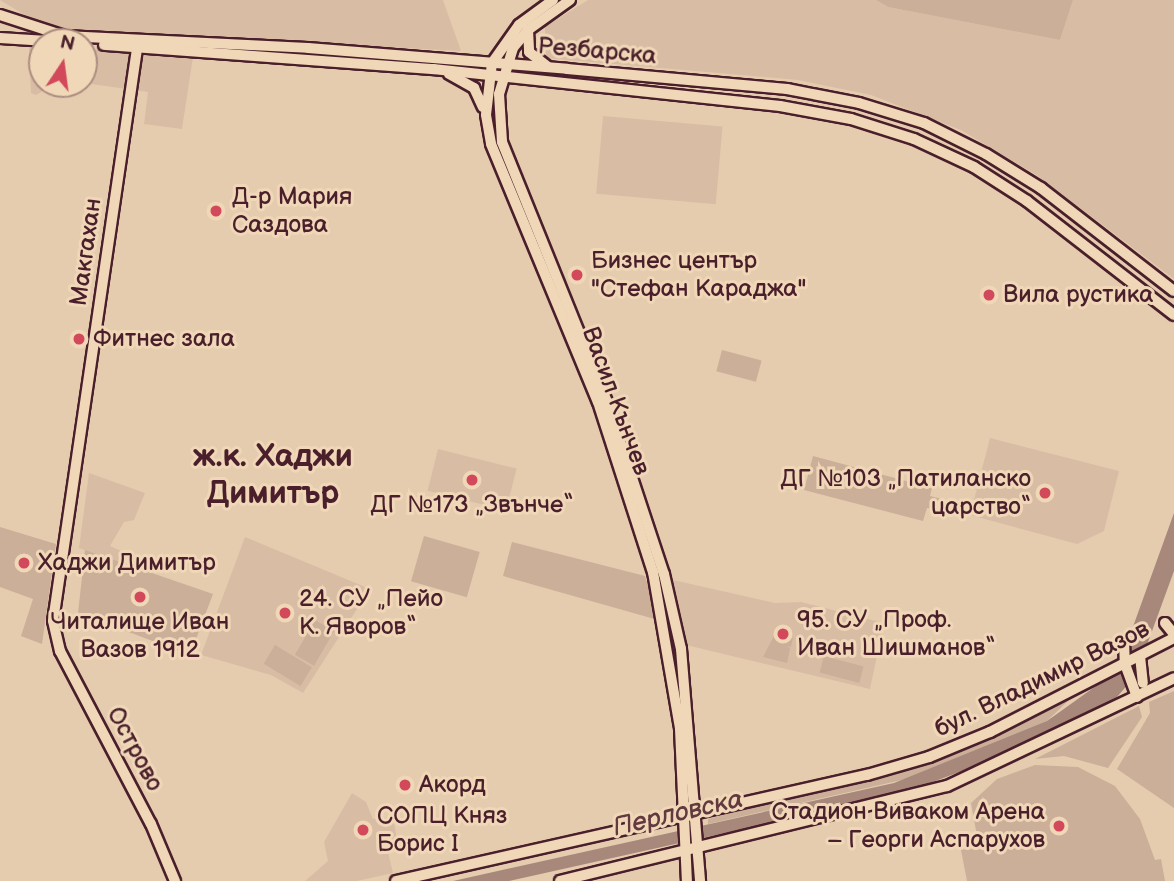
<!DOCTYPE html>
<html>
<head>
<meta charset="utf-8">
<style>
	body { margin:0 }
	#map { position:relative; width:1174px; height:881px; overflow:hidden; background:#e5ccaf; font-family:"Balsamiq Sans",sans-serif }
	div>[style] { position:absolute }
	.built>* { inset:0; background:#d8bda4; transform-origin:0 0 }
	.green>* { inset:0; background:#cbaf99; transform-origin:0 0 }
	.water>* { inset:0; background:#a8887a }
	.roads { filter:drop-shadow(2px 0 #4a1f2b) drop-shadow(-2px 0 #4a1f2b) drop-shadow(0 2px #4a1f2b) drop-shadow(0 -2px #4a1f2b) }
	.secondary>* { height:10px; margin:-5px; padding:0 5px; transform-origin:5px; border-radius:5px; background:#efd7b7 }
	.primary>* { height:10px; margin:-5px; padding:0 5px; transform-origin:5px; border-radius:5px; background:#efd7b7 }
	.dots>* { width:19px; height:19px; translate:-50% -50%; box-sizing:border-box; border:4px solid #efd7b7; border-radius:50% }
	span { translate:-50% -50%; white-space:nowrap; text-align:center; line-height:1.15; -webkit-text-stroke:6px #efd7b7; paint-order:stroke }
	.street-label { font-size:24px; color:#4a1f2b }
	.poi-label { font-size:24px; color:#4a1f2b }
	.left { translate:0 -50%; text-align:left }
	.right { translate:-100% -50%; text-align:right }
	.water-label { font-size:26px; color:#62393f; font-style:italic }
	.district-label { font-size:32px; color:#4a1f2b; font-weight:700 }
	.north { position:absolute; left:28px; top:28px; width:70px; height:70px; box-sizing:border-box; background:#efd7b7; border:2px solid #ad8d7f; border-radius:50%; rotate:13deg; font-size:19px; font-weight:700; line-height:28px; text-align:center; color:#4a1f2b }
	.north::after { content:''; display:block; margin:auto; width:24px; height:32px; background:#d1495b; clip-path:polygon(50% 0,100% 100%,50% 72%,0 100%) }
</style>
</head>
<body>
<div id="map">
	<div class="built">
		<i style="clip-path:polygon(0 0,443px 0,461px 51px,69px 31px,41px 25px)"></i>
		<i style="clip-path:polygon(588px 0,876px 0,888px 7px,1060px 40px,1073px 0,1174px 0,1174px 279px,1038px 176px,961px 130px,871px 95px,798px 80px,546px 58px,545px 27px)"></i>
		<i style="clip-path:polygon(29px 46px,42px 47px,42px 84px,55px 84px,36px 95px,31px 93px)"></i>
		<i style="clip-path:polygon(84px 49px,193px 57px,182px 129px,144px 124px,148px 92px,84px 83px)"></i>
		<i style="left:603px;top:116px;width:120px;height:78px;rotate:5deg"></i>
		<i style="clip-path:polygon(990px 438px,1119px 471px,1104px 531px,1077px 544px,970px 515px)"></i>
		<i style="left:438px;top:449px;width:81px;height:43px;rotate:14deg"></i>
		<i style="clip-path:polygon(89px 473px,145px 493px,134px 520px,124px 522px,110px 546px,126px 553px,122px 564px,79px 548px)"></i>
		<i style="clip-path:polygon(245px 537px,370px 589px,303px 693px,271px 675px,201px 655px)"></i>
		<i style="clip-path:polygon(673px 580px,775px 603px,801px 602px,884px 623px,870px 689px,686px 645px)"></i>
		<i style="clip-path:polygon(352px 793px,366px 802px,373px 819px,393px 817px,398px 845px,387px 848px,393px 873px,357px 881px,305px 881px,328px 861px,324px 842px)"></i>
	</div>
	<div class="green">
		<i style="clip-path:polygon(876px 0,1073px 0,1060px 40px,888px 7px)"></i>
		<i style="left:722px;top:350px;width:41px;height:22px;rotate:15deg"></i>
		<i style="clip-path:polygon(813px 456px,932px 488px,930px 496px,942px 499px,940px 510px,927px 508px,923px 521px,804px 490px)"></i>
		<i style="clip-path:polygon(0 527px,56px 544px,42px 644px,21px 636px,33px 599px,0 587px)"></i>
		<i style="left:424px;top:536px;width:58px;height:47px;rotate:16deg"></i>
		<i style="clip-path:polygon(512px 542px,645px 576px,658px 620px,503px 576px)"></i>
		<i style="clip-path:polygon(85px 550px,213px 594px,190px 655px,78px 613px)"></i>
		<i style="left:315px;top:620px;width:22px;height:40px;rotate:30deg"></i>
		<i style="clip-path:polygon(775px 634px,793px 638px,791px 647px,786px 646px,790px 648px,787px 663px,763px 657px)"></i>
		<i style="left:275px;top:645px;width:43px;height:22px;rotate:31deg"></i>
		<i style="left:824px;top:656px;width:41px;height:17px;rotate:15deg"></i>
		<i style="clip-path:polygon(1174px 691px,1174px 808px,1117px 769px,1150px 713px,1149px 702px)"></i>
		<i style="clip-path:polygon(1070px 699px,1047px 721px,915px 777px,708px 824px,708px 819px,915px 766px,981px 742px)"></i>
		<i style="clip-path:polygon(1139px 706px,1142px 717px,1108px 768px,1064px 756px,1035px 759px)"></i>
		<i style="clip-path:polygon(1035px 765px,1078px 767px,1115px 786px,1140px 819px,1155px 860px,1161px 859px,1165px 881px,967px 881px,961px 850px,995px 844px,1005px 850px,1001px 833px,977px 836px,971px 803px,997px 779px)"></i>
	</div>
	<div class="water">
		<i style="clip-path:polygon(1174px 513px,1174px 571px,1136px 675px,1117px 697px,1052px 732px,1009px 753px,904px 793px,509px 881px,453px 881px,894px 783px,1047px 721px,1117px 671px)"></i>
	</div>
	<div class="roads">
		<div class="secondary">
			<i style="left:553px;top:0;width:42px;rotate:143.7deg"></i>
			<i style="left:519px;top:25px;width:47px;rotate:125.4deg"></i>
			<i style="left:492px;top:63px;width:52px;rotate:96.6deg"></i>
			<i style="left:486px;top:115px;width:29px;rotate:80deg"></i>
			<i style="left:491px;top:144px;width:279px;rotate:67.5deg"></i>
			<i style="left:598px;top:402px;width:179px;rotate:72.1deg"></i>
			<i style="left:653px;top:572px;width:159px;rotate:80.2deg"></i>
			<i style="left:680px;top:729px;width:152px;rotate:87.4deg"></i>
			<i style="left:570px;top:0;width:52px;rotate:144.5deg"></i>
			<i style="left:528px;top:30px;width:23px;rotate:130deg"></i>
			<i style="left:513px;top:48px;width:48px;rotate:106.9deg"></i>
			<i style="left:499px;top:94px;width:48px;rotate:86.4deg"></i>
			<i style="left:502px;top:142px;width:280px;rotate:68deg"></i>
			<i style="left:607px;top:402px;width:181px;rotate:71.7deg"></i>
			<i style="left:664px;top:574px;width:77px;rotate:77.2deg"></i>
			<i style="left:681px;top:649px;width:233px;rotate:85.3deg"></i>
			<i style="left:0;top:15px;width:68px;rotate:17.9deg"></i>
			<i style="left:65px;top:36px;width:243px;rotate:2.8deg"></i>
			<i style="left:308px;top:48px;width:260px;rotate:4.6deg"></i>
			<i style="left:567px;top:69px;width:221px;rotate:5.2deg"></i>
			<i style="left:787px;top:89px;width:73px;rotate:11deg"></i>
			<i style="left:859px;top:103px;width:68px;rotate:17.1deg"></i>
			<i style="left:924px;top:123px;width:69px;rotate:26.6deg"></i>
			<i style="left:986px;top:154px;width:65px;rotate:31.7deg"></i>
			<i style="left:1041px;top:188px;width:168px;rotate:37.8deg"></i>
			<i style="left:528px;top:30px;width:22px;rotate:87deg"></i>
			<i style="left:529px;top:52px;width:23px;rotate:38deg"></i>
			<i style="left:0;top:38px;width:63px;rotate:3.6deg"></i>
			<i style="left:138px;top:42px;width:585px;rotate:98.35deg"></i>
			<i style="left:53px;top:621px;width:31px;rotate:77deg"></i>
			<i style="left:60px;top:651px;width:195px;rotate:62.3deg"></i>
			<i style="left:151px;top:824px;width:62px;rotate:67.2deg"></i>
			<i style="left:104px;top:45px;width:330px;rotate:4.2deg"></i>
			<i style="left:433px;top:69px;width:349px;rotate:6.1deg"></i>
			<i style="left:780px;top:106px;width:72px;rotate:10.4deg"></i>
			<i style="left:851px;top:119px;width:66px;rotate:17.6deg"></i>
			<i style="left:914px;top:139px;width:66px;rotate:25deg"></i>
			<i style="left:974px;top:167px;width:63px;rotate:32.7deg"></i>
			<i style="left:1027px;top:201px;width:186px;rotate:37.8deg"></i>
			<i style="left:449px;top:74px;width:29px;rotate:29deg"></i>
			<i style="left:474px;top:88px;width:21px;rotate:65deg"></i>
		</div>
		<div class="primary">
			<i style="left:1165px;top:623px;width:14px;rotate:51deg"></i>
			<i style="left:1124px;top:640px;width:24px;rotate:88deg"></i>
			<i style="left:1125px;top:664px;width:35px;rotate:70deg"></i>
			<i style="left:1140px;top:656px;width:27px;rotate:84deg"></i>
			<i style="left:396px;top:881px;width:483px;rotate:-12.7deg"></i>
			<i style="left:867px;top:775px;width:65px;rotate:-16.2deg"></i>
			<i style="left:929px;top:757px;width:66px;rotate:-22.3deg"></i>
			<i style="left:990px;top:732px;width:207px;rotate:-27.1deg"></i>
			<i style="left:560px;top:881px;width:398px;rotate:-13.8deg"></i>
			<i style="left:947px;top:786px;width:251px;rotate:-25.4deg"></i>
		</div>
	</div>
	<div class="dots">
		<i style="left:216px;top:211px;background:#d1495b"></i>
		<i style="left:577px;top:275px;background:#d1495b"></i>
		<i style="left:989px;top:295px;background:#d1495b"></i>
		<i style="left:79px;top:339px;background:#d1495b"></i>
		<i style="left:472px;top:480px;background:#d1495b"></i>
		<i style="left:1045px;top:493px;background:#d1495b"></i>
		<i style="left:24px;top:563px;background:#d1495b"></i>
		<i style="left:140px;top:597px;background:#d1495b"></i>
		<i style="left:285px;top:613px;background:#d1495b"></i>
		<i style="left:783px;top:634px;background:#d1495b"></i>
		<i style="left:405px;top:785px;background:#d1495b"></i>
		<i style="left:1059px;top:826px;background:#d1495b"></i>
		<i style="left:363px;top:830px;background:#d1495b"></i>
	</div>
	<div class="street-label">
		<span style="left:597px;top:51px;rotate:5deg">Резбарска</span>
		<span style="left:86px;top:252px;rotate:-82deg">Макгахан</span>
		<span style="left:616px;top:401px;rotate:70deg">Васил Кънчев</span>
		<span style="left:1042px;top:679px;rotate:-26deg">бул. Владимир Вазов</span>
		<span style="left:135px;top:749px;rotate:62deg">Острово</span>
	</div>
	<div class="poi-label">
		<span class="left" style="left:232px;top:211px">Д-р Мария<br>Саздова</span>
		<span class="left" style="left:591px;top:275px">Бизнес център<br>"Стефан Караджа"</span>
		<span class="left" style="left:1003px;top:295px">Вила рустика</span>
		<span class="left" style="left:93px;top:339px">Фитнес зала</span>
		<span class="right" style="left:1031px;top:493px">ДГ №103 „Патиланско<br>царство“</span>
		<span style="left:472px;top:505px">ДГ №173 „Звънче“</span>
		<span class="left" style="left:38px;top:563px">Хаджи Димитър</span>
		<span class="left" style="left:299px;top:613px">24. СУ „Пейо<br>К. Яворов“</span>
		<span class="left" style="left:797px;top:634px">95. СУ „Проф.<br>Иван Шишманов“</span>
		<span style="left:140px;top:636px">Читалище Иван<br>Вазов 1912</span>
		<span class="left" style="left:419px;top:785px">Акорд</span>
		<span class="right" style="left:1045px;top:826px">Стадион Виваком Арена<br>– Георги Аспарухов</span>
		<span class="left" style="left:377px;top:830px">СОПЦ Княз<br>Борис I</span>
	</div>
	<div class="water-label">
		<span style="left:678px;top:814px;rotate:-13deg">Перловска</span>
	</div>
	<div class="district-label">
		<span style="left:273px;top:476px">ж.к. Хаджи<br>Димитър</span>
	</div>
	<div class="north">N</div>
</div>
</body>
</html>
